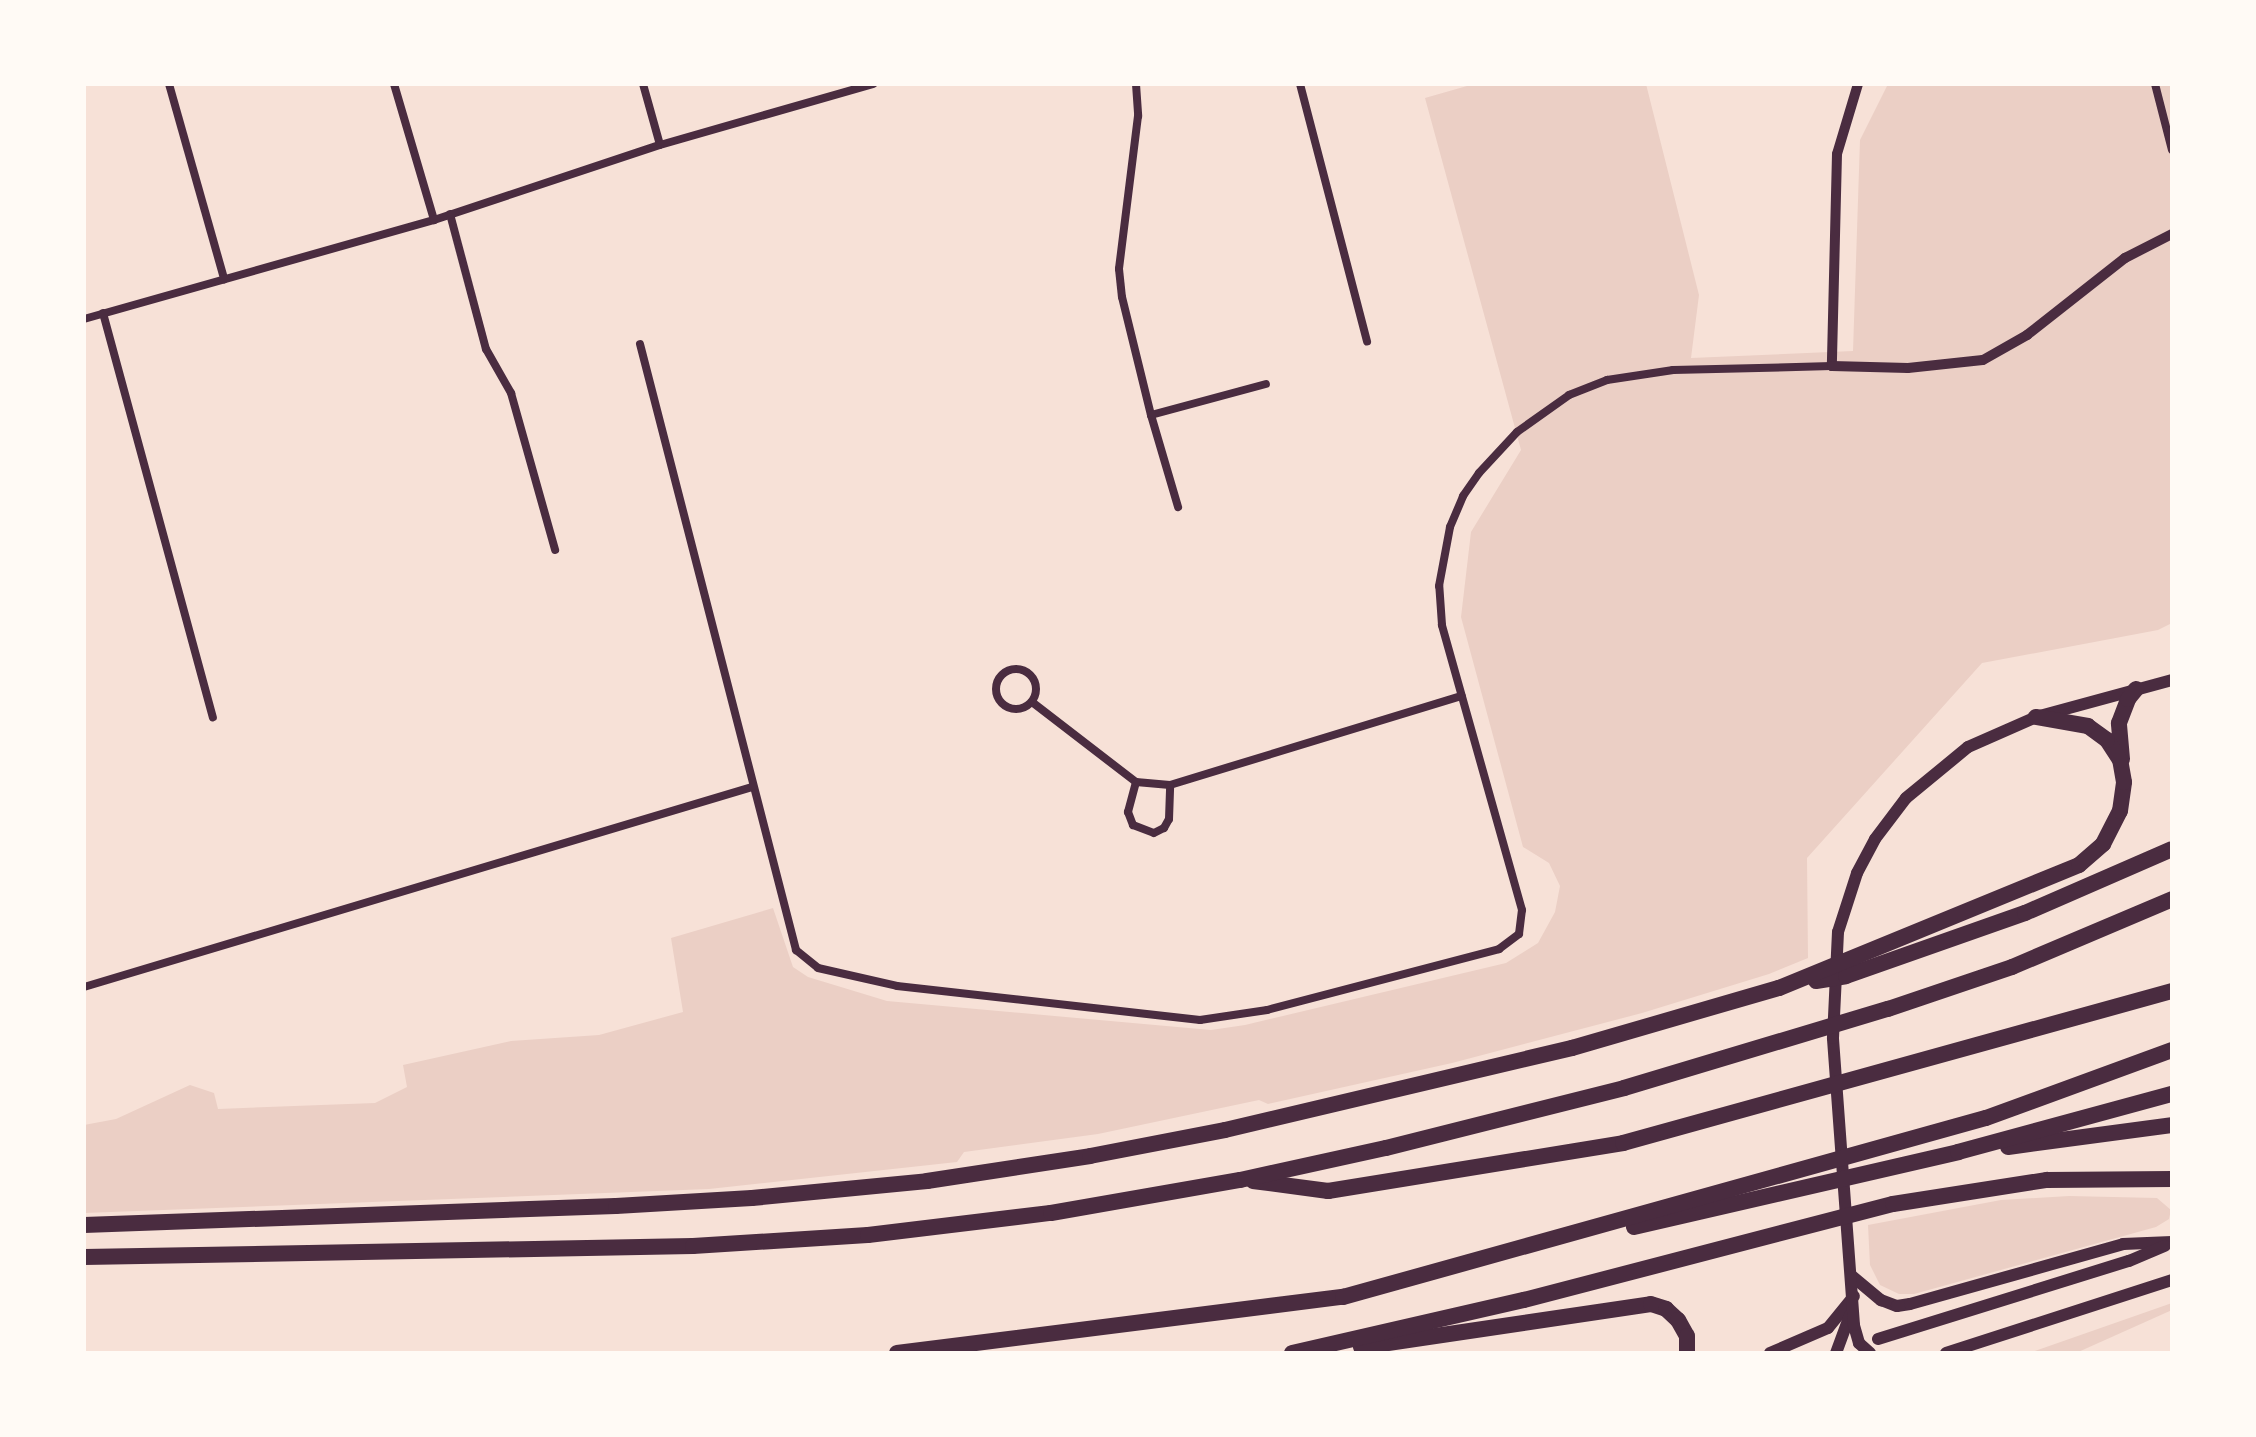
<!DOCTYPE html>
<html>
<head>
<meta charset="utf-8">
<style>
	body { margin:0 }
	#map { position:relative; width:2256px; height:1437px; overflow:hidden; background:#f7e1d7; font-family:"DM Sans",sans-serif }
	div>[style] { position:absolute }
	.green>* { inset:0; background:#ebcfc5 }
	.minor>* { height:8px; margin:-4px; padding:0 4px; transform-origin:4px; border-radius:4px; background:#4a2c40 }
	.minor>.ring { margin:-4px; padding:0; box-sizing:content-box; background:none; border:8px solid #4a2c40; border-radius:50% }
	.tertiary>* { height:10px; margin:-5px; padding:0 5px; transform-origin:5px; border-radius:5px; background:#4a2c40 }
	.secondary>* { height:12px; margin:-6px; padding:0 6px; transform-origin:6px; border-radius:6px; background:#4a2c40 }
	.motorway>* { height:16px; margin:-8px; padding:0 8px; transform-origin:8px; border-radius:8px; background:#4a2c40 }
	span { translate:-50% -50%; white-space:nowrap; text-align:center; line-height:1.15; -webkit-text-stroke:7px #fffaf5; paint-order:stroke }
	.frame { position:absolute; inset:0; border:86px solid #fffaf5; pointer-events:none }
</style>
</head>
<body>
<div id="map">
	<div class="green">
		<i style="clip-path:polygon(1474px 84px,1646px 84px,1699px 295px,1691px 358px,1853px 351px,1860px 140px,1888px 84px,2172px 84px,2172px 623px,2158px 630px,1982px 663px,1807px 858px,1808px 958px,1769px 974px,1642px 1013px,1452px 1063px,1268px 1104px,1259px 1100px,1098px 1134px,964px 1152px,957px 1162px,709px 1189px,84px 1213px,84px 1125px,116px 1119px,190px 1085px,214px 1093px,218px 1109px,375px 1103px,407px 1087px,403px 1065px,511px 1041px,599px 1035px,683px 1012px,671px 938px,773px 908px,793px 967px,808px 977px,887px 1001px,1211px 1030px,1245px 1025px,1506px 963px,1538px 943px,1555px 912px,1560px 886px,1549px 863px,1523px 847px,1461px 617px,1471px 532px,1521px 450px,1425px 98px)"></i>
		<i style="clip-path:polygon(2069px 1196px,2157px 1198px,2171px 1210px,2169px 1219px,2156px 1227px,1914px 1294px,1899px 1294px,1880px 1285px,1870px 1265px,1868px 1225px,2001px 1200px)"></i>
		<i style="clip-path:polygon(2172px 1303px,2172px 1310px,2076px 1353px,2029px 1353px)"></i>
	</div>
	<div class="minor">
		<i style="left:169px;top:84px;width:203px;rotate:74.2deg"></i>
		<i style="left:394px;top:84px;width:142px;rotate:73.6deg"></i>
		<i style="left:643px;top:84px;width:63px;rotate:74.4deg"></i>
		<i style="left:1136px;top:84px;width:32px;rotate:86deg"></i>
		<i style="left:1138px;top:116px;width:154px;rotate:97.1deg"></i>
		<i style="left:1119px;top:269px;width:28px;rotate:84deg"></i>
		<i style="left:1122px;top:297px;width:122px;rotate:76.2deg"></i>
		<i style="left:1151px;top:415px;width:96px;rotate:73.6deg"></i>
		<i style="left:1300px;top:84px;width:266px;rotate:75.4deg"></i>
		<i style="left:2155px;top:84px;width:68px;rotate:75.6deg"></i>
		<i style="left:450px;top:214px;width:140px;rotate:75.1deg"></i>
		<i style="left:486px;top:349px;width:51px;rotate:60.4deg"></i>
		<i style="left:511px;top:393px;width:163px;rotate:74.3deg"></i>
		<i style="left:103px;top:313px;width:419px;rotate:74.8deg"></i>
		<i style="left:84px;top:319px;width:364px;rotate:-15.8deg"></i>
		<i style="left:434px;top:220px;width:238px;rotate:-18.4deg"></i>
		<i style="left:660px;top:145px;width:222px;rotate:-16deg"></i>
		<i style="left:640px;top:344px;width:626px;rotate:75.56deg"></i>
		<i style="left:796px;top:950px;width:28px;rotate:39deg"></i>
		<i style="left:818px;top:968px;width:81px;rotate:12.8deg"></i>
		<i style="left:897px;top:986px;width:305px;rotate:6.4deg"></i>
		<i style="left:1200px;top:1020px;width:68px;rotate:-8.5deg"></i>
		<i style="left:1267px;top:1010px;width:240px;rotate:-14.7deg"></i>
		<i style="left:1499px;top:949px;width:25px;rotate:-37deg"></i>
		<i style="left:1519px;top:934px;width:24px;rotate:-83deg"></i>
		<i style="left:1522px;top:910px;width:296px;rotate:-105.7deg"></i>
		<i style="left:1442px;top:625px;width:39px;rotate:-94deg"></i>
		<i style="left:1439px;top:586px;width:60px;rotate:-79.4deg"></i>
		<i style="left:1450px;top:527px;width:34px;rotate:-67deg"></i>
		<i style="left:1463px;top:496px;width:28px;rotate:-55deg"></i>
		<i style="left:1479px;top:473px;width:56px;rotate:-47.2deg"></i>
		<i style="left:1517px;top:432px;width:64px;rotate:-35.4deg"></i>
		<i style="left:1569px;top:395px;width:41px;rotate:-21.5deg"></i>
		<i style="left:1607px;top:380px;width:67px;rotate:-8.6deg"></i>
		<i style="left:1673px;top:370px;width:159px;rotate:-1.4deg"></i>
		<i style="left:1151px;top:415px;width:119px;rotate:-15.1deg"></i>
		<i class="ring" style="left:996px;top:669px;width:32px;height:32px"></i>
		<i style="left:1032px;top:702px;width:131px;rotate:37.6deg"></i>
		<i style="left:1136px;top:782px;width:34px;rotate:5deg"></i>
		<i style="left:1170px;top:785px;width:305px;rotate:-17deg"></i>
		<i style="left:1136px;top:782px;width:31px;rotate:105deg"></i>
		<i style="left:1128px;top:812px;width:14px;rotate:69deg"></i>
		<i style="left:1133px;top:825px;width:22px;rotate:21deg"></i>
		<i style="left:1154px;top:833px;width:11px;rotate:-27deg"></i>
		<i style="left:1164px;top:828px;width:10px;rotate:-61deg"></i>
		<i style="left:1169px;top:819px;width:34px;rotate:-88deg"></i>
		<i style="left:84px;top:987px;width:697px;rotate:-16.67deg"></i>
	</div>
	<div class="tertiary">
		<i style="left:1858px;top:84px;width:73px;rotate:106.7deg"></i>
		<i style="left:1837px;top:154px;width:212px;rotate:91.4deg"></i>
		<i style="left:1832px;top:366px;width:76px;rotate:1.5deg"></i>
		<i style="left:1908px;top:368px;width:75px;rotate:-6.1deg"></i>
		<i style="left:1983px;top:360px;width:51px;rotate:-29.6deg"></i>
		<i style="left:2027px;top:335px;width:125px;rotate:-38.2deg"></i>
		<i style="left:2125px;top:258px;width:53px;rotate:-27.1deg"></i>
	</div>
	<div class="secondary">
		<i style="left:1852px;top:1276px;width:38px;rotate:40deg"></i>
		<i style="left:1881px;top:1300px;width:17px;rotate:21deg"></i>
		<i style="left:1897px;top:1306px;width:13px;rotate:-9deg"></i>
		<i style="left:1910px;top:1304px;width:221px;rotate:-15.7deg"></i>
		<i style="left:2123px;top:1244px;width:49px;rotate:-2.3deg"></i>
		<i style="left:1878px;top:1339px;width:263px;rotate:-17.3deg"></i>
		<i style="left:2129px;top:1261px;width:39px;rotate:-23deg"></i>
		<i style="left:1770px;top:1353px;width:63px;rotate:-23.3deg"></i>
		<i style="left:1828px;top:1328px;width:41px;rotate:-50.9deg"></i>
		<i style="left:1836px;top:1353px;width:40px;rotate:-69.8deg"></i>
		<i style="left:1870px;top:1353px;width:15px;rotate:-138deg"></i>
		<i style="left:1859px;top:1343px;width:19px;rotate:-106deg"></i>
		<i style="left:1854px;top:1325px;width:288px;rotate:-94.2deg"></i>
		<i style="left:1833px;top:1038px;width:106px;rotate:-87.3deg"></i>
		<i style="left:1838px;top:932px;width:62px;rotate:-72.1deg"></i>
		<i style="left:1857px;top:873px;width:38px;rotate:-62deg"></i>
		<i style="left:1875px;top:839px;width:51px;rotate:-52.9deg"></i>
		<i style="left:1906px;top:798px;width:80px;rotate:-39.4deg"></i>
		<i style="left:1968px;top:747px;width:74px;rotate:-23.8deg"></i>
		<i style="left:2036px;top:717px;width:141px;rotate:-15.2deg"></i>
		<i style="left:1946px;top:1353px;width:237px;rotate:-17.9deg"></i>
	</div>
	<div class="motorway">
		<i style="left:2122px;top:759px;width:36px;rotate:-95deg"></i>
		<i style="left:2119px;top:723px;width:26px;rotate:-69deg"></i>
		<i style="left:2128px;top:699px;width:13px;rotate:-51deg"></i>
		<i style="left:1816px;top:981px;width:30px;rotate:-9deg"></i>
		<i style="left:1846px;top:976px;width:190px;rotate:-19.4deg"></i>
		<i style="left:2025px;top:913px;width:160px;rotate:-23.5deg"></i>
		<i style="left:2008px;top:1147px;width:165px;rotate:-7.6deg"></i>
		<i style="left:1253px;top:1181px;width:76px;rotate:7.6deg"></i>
		<i style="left:1328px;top:1191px;width:299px;rotate:-9.2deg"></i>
		<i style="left:1623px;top:1143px;width:570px;rotate:-15.48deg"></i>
		<i style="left:84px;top:1225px;width:532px;rotate:-2.05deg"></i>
		<i style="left:616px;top:1206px;width:136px;rotate:-3.4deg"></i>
		<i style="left:752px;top:1198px;width:176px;rotate:-5.5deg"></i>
		<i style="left:927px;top:1181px;width:165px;rotate:-8.7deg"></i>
		<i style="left:1090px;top:1156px;width:137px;rotate:-10.9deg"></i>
		<i style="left:1225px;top:1130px;width:357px;rotate:-13.3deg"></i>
		<i style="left:1572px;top:1048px;width:216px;rotate:-16.2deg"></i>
		<i style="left:1779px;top:988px;width:324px;rotate:-22.3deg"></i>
		<i style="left:2079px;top:865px;width:32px;rotate:-41deg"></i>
		<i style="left:2103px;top:844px;width:37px;rotate:-63deg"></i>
		<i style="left:2120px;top:811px;width:29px;rotate:-82deg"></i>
		<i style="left:2124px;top:782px;width:22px;rotate:-100deg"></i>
		<i style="left:2120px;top:760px;width:24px;rotate:-123deg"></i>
		<i style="left:2107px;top:740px;width:24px;rotate:-144deg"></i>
		<i style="left:2088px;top:726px;width:53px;rotate:-170.2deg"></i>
		<i style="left:1634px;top:1227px;width:333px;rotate:-13deg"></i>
		<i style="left:1958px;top:1152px;width:222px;rotate:-15.2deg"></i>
		<i style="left:84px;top:1257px;width:609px;rotate:-1.03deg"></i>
		<i style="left:693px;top:1246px;width:175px;rotate:-3.6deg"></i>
		<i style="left:868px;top:1235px;width:184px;rotate:-6.9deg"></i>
		<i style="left:1051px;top:1213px;width:192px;rotate:-9.9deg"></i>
		<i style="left:1240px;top:1180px;width:149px;rotate:-12.4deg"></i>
		<i style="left:1386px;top:1148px;width:245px;rotate:-14.1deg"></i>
		<i style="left:1624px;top:1088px;width:276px;rotate:-16.7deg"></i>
		<i style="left:1888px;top:1009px;width:131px;rotate:-18.7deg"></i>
		<i style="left:2012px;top:967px;width:174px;rotate:-23deg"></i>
		<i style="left:1361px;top:1347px;width:293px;rotate:-8.4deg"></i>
		<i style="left:1651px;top:1304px;width:16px;rotate:18deg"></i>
		<i style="left:1666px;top:1309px;width:16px;rotate:43deg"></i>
		<i style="left:1678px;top:1320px;width:18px;rotate:61deg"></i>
		<i style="left:1687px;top:1336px;width:17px;rotate:90deg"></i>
		<i style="left:897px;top:1353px;width:450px;rotate:-7.2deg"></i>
		<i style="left:1343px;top:1297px;width:667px;rotate:-15.56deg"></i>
		<i style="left:1986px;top:1118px;width:198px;rotate:-20.1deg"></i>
		<i style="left:1292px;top:1353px;width:238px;rotate:-12.9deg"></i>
		<i style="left:1524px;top:1300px;width:381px;rotate:-14.6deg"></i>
		<i style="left:1893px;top:1204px;width:156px;rotate:-8.9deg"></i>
		<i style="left:2047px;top:1180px;width:125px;rotate:-0.5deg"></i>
	</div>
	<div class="frame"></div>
</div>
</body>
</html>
